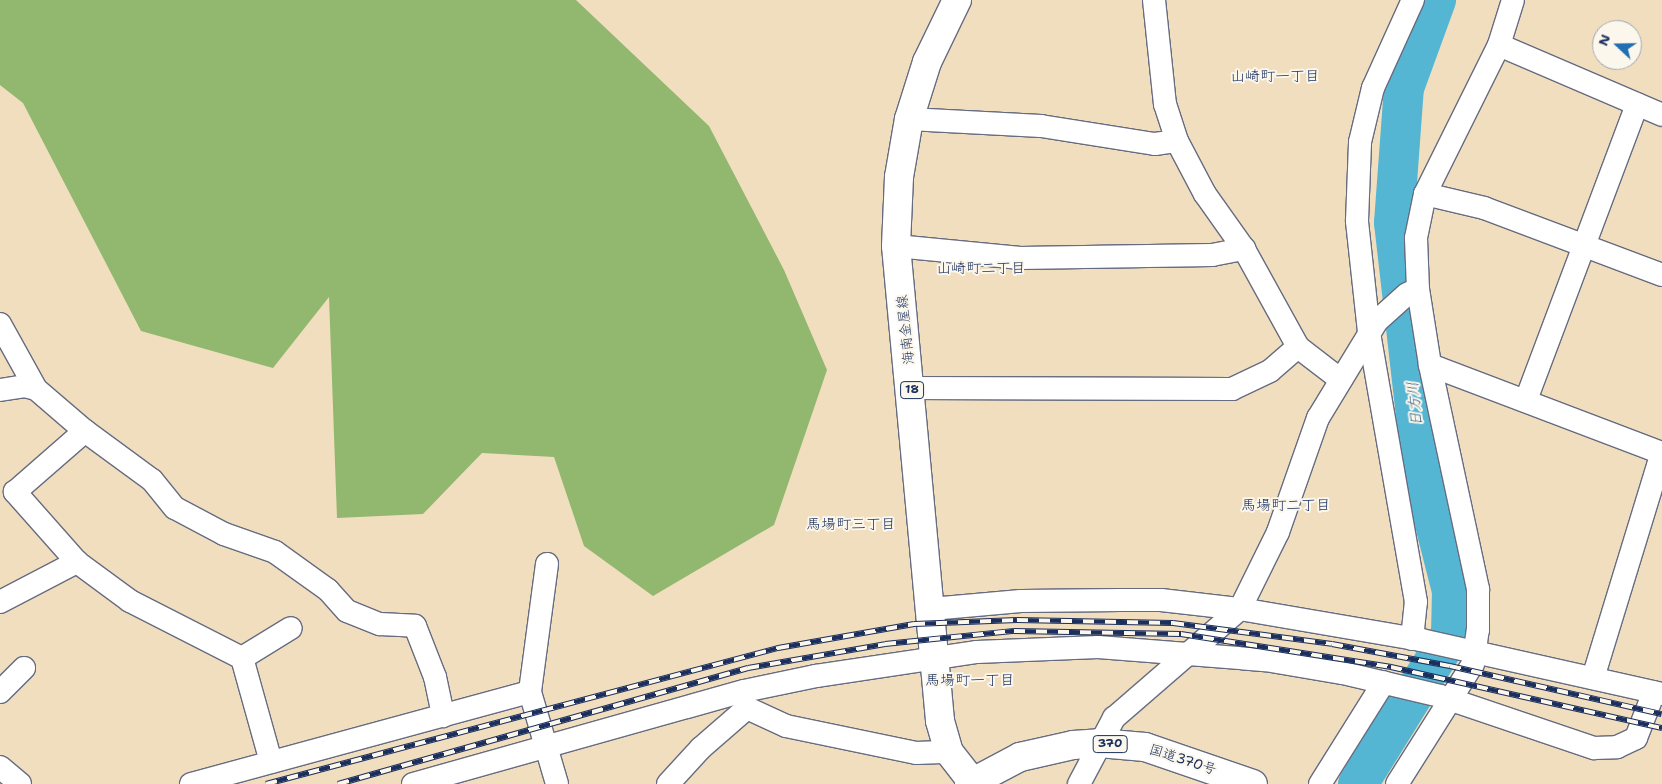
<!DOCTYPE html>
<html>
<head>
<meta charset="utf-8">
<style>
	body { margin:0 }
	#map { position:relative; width:1662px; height:784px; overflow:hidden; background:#f1debf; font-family:"Shantell Sans","Klee One",sans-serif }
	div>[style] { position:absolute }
	.forest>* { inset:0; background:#91b86e }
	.river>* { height:40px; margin:-20px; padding:0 20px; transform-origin:20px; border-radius:20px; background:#55b6d4 }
	.roads { filter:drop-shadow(1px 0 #666c80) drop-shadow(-1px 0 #666c80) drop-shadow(0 1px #666c80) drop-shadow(0 -1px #666c80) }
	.minor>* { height:22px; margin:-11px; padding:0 11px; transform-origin:11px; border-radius:11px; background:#fff }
	.primary>* { height:28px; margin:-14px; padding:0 14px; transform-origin:14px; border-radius:14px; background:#fff }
	.trunk>* { height:28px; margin:-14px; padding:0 14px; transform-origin:14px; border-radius:14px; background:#fff }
	.rail>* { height:5.5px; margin-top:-2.75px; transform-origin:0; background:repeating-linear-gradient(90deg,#fbf7ec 0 11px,#1b2f5e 0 22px); box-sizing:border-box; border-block:1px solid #1b2f5e }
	span { translate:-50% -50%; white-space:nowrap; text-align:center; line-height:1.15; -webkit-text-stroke:4px #fbf7ec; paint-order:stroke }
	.shield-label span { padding:1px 4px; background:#fbf7ec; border:1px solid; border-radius:4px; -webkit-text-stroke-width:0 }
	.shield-label { font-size:12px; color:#1b2f5e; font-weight:700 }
	.street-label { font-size:14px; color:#1b2f5e }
	.neighbourhood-label { font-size:15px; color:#1b2f5e }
	.water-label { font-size:15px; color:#2c5881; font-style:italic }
	.north { position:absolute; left:1592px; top:20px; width:50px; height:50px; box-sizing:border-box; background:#fbf7ec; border:1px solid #a1a7b3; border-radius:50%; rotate:291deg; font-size:14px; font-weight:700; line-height:20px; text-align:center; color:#1b2f5e }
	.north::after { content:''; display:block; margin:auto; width:18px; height:22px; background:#1f6fb2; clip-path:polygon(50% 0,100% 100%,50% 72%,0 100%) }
</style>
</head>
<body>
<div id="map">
	<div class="forest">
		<i style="clip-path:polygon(0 0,576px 0,709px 126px,784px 270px,827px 370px,774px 525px,653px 596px,584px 546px,554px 457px,482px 453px,423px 514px,337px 518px,329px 297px,273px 368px,141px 331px,23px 103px,0 85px)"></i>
	</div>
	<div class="river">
		<i style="left:1358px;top:784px;width:176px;rotate:-58.2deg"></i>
		<i style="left:1451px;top:634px;width:43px;rotate:-88.7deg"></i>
		<i style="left:1452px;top:591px;width:118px;rotate:-104.3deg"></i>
		<i style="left:1423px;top:477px;width:256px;rotate:-96.5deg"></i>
		<i style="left:1394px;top:223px;width:135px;rotate:-85.8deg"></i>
		<i style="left:1404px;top:88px;width:94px;rotate:-70deg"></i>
	</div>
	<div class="roads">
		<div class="minor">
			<i style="left:1154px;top:0;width:105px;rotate:84deg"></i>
			<i style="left:1165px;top:104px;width:39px;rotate:72deg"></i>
			<i style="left:1177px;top:141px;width:60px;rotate:62.2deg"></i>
			<i style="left:1205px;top:194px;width:67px;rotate:54.7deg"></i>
			<i style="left:1244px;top:249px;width:112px;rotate:61.1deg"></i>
			<i style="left:1298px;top:347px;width:54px;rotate:37.5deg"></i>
			<i style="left:1513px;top:0;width:47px;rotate:107.3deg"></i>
			<i style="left:1499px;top:45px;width:166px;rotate:116.4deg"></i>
			<i style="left:1425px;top:194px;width:45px;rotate:101.6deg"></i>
			<i style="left:1416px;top:238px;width:51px;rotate:87.8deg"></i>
			<i style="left:1418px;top:289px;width:77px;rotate:81deg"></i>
			<i style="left:1430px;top:365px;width:248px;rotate:20.8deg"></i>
			<i style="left:1499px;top:45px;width:177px;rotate:23.2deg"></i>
			<i style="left:909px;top:119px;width:132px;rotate:3deg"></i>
			<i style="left:1041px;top:126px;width:115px;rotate:9deg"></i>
			<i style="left:1155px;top:144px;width:22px;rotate:-8deg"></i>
			<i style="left:1425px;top:194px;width:61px;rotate:13.3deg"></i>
			<i style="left:1484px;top:208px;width:190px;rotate:20.6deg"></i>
			<i style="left:896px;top:246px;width:125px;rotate:5.5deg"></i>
			<i style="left:1020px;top:258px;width:192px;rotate:-0.9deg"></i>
			<i style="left:1212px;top:255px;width:33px;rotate:-11deg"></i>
			<i style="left:0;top:324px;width:74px;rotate:61deg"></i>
			<i style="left:36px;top:389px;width:65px;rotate:40.6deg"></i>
			<i style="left:912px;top:388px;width:320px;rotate:0.2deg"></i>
			<i style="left:1232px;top:389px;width:42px;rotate:-25.3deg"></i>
			<i style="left:1270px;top:371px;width:37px;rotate:-41deg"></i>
			<i style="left:0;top:390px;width:25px;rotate:-9deg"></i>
			<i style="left:25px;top:386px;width:11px;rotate:15deg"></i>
			<i style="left:1526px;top:400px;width:316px;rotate:-69.4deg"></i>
			<i style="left:77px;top:562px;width:94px;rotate:-131.5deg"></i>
			<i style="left:15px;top:492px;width:93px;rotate:-41.1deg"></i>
			<i style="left:85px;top:431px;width:83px;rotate:36.2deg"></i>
			<i style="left:152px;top:480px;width:36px;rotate:51deg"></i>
			<i style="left:175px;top:508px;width:55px;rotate:28deg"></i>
			<i style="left:224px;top:534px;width:54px;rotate:19.4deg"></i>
			<i style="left:275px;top:552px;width:65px;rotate:35.6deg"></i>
			<i style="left:328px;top:590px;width:28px;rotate:48deg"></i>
			<i style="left:347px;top:611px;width:35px;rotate:22deg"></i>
			<i style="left:380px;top:624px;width:35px;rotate:3deg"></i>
			<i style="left:415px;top:626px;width:55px;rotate:68.6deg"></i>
			<i style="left:435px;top:677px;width:40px;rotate:78deg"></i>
			<i style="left:547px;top:564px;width:129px;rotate:97.6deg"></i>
			<i style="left:530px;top:692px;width:96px;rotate:73.6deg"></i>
			<i style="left:0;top:602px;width:87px;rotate:-27.5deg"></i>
			<i style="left:77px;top:562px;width:66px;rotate:36.3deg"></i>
			<i style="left:130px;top:601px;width:126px;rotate:27deg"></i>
			<i style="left:242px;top:658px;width:108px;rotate:74.4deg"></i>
			<i style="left:931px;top:609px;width:90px;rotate:-5.1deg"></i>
			<i style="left:1021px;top:601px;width:100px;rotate:-0.6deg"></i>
			<i style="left:1121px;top:600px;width:40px"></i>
			<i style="left:1161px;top:600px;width:80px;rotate:6.5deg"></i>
			<i style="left:1240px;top:609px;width:184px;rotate:9.7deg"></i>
			<i style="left:1421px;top:640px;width:247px;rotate:12.6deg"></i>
			<i style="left:1412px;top:639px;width:37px;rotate:-84deg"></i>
			<i style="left:1416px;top:602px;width:274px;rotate:-99.9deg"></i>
			<i style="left:1369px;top:332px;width:112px;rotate:-96.2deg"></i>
			<i style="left:1357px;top:221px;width:79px;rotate:-87.8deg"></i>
			<i style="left:1360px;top:142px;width:56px;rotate:-76.5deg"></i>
			<i style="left:1373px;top:88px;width:97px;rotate:-65.6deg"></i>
			<i style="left:242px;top:658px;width:57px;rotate:-31.5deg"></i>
			<i style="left:1593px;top:678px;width:235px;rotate:-73deg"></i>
			<i style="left:0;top:692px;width:34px;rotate:-45deg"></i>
			<i style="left:747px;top:708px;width:43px;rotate:24.8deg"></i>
			<i style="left:786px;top:726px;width:133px;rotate:11.7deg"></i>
			<i style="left:916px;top:753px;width:33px;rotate:-2deg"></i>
			<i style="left:0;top:767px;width:26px;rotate:40deg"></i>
			<i style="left:191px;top:784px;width:351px;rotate:-15.2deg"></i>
			<i style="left:413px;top:784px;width:344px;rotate:-15.7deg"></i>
			<i style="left:744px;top:691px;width:74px;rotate:-11.8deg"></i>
			<i style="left:816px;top:676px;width:163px;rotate:-8.5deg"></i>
			<i style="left:977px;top:652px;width:121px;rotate:-2.4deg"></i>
			<i style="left:1098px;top:647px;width:168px;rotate:4.5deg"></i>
			<i style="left:1265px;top:660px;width:79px;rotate:9.5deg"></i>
			<i style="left:1343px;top:673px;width:100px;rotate:13.3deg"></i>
			<i style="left:1440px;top:696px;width:163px;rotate:18.7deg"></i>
			<i style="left:1594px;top:748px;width:23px;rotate:-2deg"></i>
			<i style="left:1617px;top:747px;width:21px;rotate:-25deg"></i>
			<i style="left:1636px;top:738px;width:49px;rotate:-68.6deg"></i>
			<i style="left:668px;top:784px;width:49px;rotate:-47.5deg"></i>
			<i style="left:701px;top:748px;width:61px;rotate:-41deg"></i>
			<i style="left:1079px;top:784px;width:75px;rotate:-62.1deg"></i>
			<i style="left:1114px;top:718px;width:167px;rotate:-40.9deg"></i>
			<i style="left:1240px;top:609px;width:86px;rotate:-63.7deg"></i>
			<i style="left:1278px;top:532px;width:121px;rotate:-70.7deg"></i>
			<i style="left:1318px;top:418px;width:114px;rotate:-58.7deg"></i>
			<i style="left:1377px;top:321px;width:40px;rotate:-42deg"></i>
			<i style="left:1407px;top:294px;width:12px;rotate:-24deg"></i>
			<i style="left:1320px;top:784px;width:120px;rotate:-57.9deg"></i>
			<i style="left:1397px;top:784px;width:142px;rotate:-57.7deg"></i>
			<i style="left:1473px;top:664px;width:34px;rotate:-82deg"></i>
			<i style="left:1478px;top:630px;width:41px;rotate:-90deg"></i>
			<i style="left:1478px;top:589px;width:229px;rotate:-102.1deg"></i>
		</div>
		<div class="primary">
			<i style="left:957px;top:0;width:69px;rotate:115.8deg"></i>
			<i style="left:927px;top:62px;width:60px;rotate:107.5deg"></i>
			<i style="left:909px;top:119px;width:59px;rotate:99.8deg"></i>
			<i style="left:899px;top:177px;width:69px;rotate:92.5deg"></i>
			<i style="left:896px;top:246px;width:477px;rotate:84.7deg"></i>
			<i style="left:940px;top:721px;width:32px;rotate:74deg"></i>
			<i style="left:949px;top:752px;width:37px;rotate:52deg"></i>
		</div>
		<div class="trunk">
			<i style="left:969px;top:784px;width:58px;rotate:-27.9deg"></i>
			<i style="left:1020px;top:757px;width:54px;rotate:-12.8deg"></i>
			<i style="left:1073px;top:745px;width:26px;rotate:-4deg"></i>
			<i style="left:1099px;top:743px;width:46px;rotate:5deg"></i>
			<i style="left:1145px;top:747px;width:114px;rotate:18.9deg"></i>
		</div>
	</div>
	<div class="rail">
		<i style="left:266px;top:784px;width:530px;rotate:-14.88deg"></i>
		<i style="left:778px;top:648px;width:138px;rotate:-10deg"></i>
		<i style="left:914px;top:624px;width:103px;rotate:-2.2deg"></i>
		<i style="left:1017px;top:620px;width:156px;rotate:1.1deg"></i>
		<i style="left:1173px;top:623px;width:160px;rotate:7.5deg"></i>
		<i style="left:1332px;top:644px;width:120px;rotate:10.6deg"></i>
		<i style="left:1450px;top:666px;width:217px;rotate:12.8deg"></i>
		<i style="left:338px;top:784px;width:426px;rotate:-15.8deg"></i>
		<i style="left:748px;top:668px;width:139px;rotate:-9.9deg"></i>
		<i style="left:885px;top:644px;width:130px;rotate:-5.8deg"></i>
		<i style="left:1014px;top:631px;width:167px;rotate:1deg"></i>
		<i style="left:1181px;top:634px;width:213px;rotate:8.9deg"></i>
		<i style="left:1391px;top:667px;width:278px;rotate:12.7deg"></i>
	</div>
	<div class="shield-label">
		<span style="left:912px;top:390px">18</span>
		<span style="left:1110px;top:744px">370</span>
	</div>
	<div class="street-label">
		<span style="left:905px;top:330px;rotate:-96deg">海南金屋線</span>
		<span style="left:1183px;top:759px;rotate:18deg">国道370号</span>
	</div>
	<div class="neighbourhood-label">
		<span style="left:1275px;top:77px">山崎町一丁目</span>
		<span style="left:981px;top:269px">山崎町二丁目</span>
		<span style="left:1286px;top:506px">馬場町二丁目</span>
		<span style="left:851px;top:525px">馬場町三丁目</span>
		<span style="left:970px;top:681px">馬場町一丁目</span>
	</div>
	<div class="water-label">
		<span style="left:1415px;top:404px;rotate:-96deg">日方川</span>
	</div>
	<div class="north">N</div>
</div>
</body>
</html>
